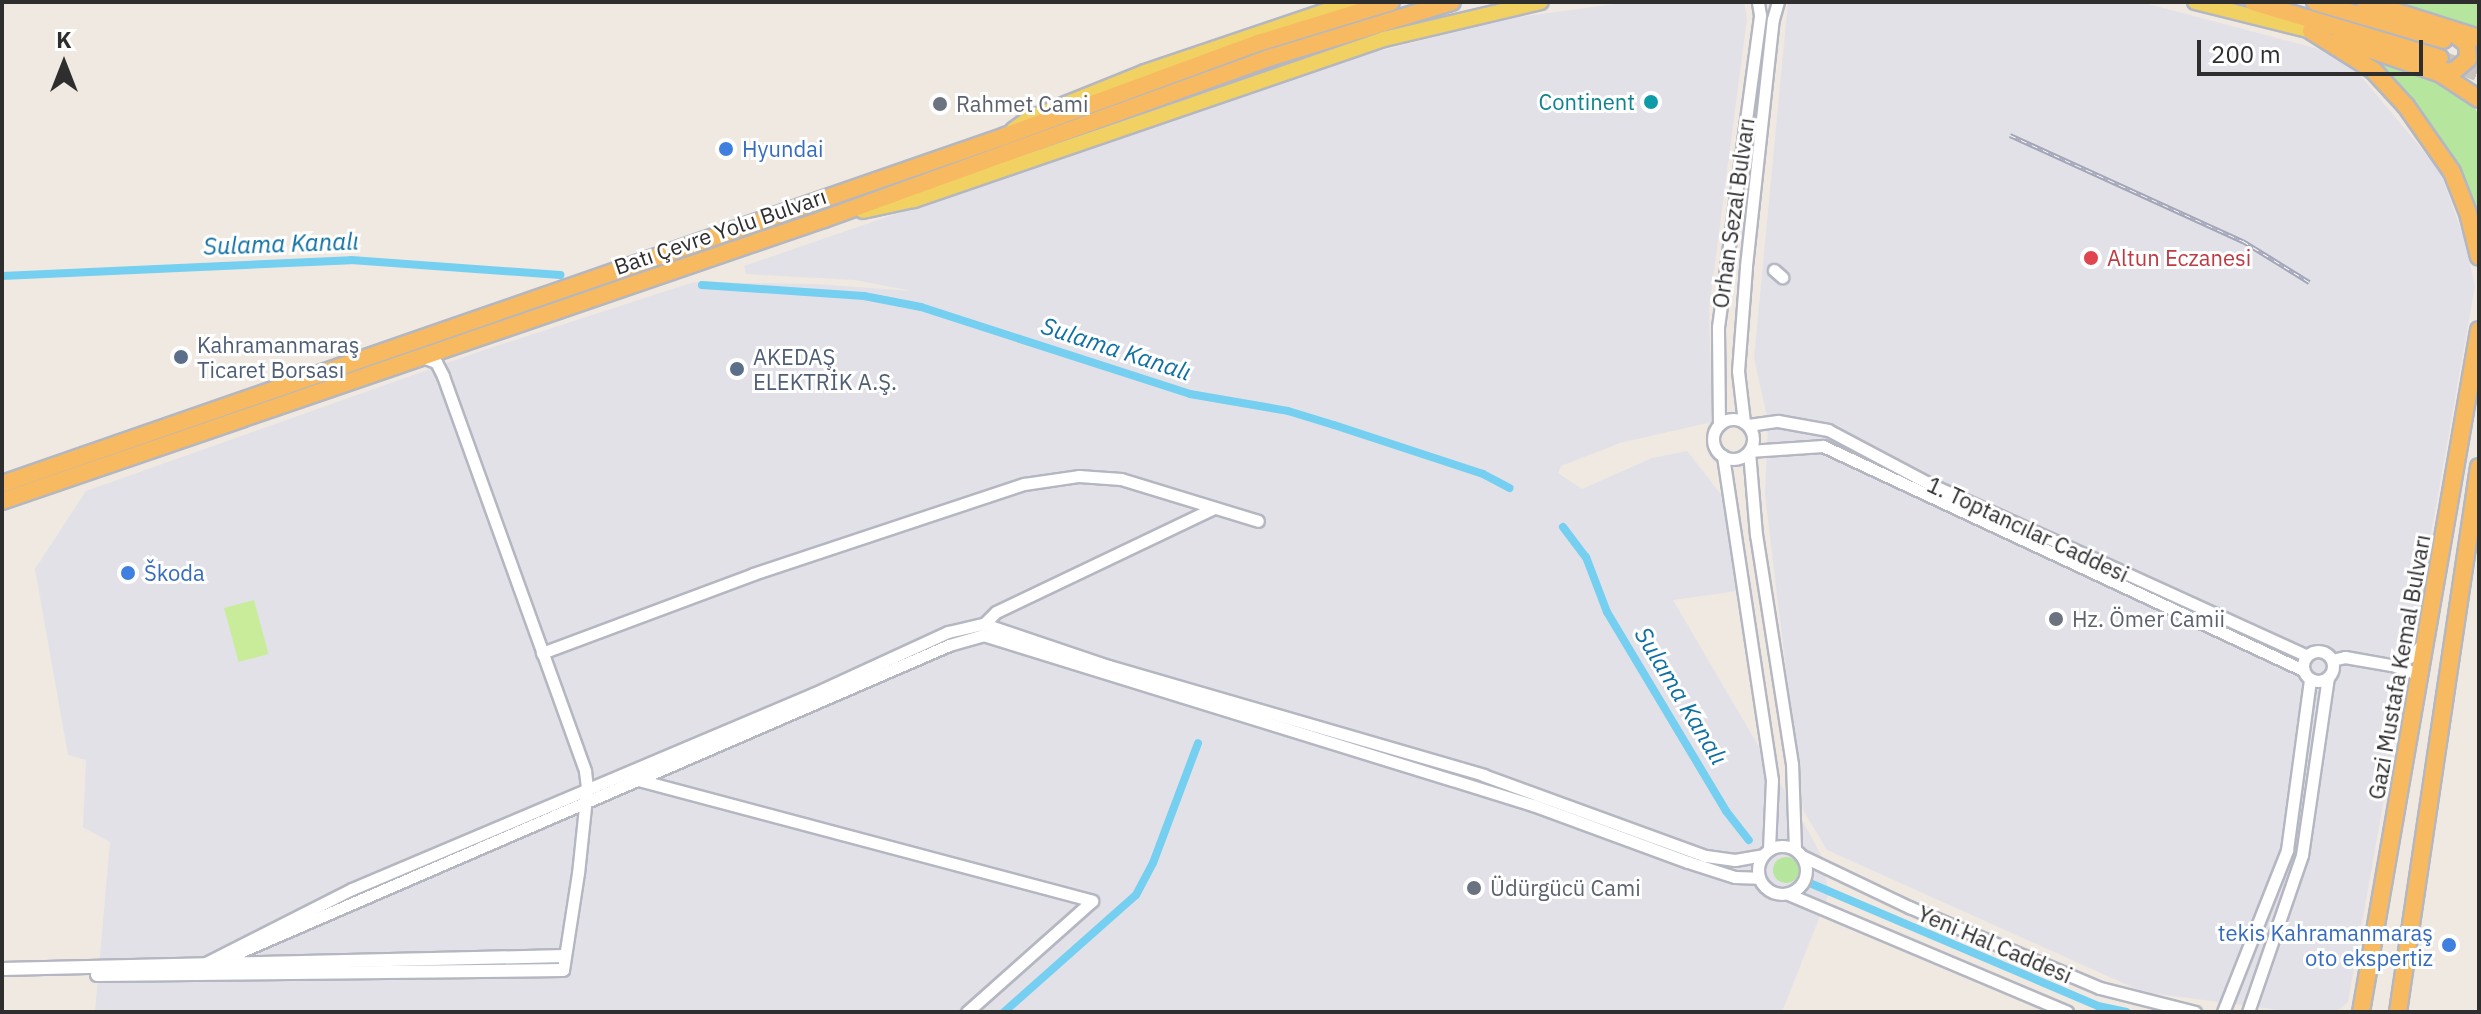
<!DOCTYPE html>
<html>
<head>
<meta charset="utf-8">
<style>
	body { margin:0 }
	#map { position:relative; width:2481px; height:1014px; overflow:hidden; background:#efe9e1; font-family:"IBM Plex Sans",sans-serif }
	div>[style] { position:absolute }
	.industrial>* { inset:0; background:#e3e1e8 }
	.green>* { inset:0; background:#b6e59e }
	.round { border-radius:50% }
	.pitch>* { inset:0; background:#c9ec9a; transform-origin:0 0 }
	.canal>* { height:8px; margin:-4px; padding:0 4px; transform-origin:4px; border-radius:4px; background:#75cff0 }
	.trunk-tunnel>* { height:16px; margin-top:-8px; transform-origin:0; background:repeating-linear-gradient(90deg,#c8c4bd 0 16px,transparent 0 24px) }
	.roads { filter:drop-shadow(2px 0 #b4b7c1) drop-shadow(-2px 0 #b4b7c1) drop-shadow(0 2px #b4b7c1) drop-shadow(0 -2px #b4b7c1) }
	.tertiary>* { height:11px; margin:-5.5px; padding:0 5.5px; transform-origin:5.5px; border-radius:5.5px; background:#fff }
	.tertiary>.ring { margin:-5.5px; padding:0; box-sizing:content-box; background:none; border:11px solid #fff; border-radius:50% }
	.secondary>* { height:12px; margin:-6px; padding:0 6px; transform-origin:6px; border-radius:6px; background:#fff }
	.primary>* { height:14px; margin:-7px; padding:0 7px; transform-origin:7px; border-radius:7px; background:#f2d163 }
	.trunk>* { height:16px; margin:-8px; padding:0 8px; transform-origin:8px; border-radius:8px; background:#f8ba60 }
	.rail>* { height:5px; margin-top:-2.5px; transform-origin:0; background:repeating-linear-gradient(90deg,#fff 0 6px,#a3a6b8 0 12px); box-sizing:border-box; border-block:2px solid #a3a6b8 }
	.dots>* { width:22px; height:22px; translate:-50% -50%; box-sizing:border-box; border:4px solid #fff; border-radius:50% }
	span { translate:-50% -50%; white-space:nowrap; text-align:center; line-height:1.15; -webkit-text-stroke:6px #fff; paint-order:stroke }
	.culture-label { font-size:22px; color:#0d838f }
	.right { translate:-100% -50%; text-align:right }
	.worship-label { font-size:22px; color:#5b616d }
	.left { translate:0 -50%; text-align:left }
	.shop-label { font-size:22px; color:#366cbe }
	.street-label { font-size:22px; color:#2e2e2e }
	.health-label { font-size:22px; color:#be3a42 }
	.service-label { font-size:22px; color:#4e5e75 }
	.water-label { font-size:24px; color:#0d6fa3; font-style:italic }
	.frame { position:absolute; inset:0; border:4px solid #2e2e2e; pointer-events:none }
	.north { position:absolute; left:24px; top:24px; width:80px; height:80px; -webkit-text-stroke:6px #fff; paint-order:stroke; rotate:0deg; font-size:22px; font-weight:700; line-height:32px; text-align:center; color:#2e2e2e }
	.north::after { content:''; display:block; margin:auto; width:28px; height:36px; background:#2e2e2e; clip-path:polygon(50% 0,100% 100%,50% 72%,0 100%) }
	.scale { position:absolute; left:2197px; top:40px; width:226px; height:36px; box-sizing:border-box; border:4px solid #2e2e2e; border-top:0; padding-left:10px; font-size:24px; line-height:28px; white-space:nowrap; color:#2e2e2e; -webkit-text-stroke:6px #fff; paint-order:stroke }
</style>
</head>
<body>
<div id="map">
	<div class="industrial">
		<i style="clip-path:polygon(1630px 2px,1744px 2px,1747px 19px,1709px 309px,1712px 422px,1620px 443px,1561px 466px,1558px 473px,1582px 489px,1652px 458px,1687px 451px,1723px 497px,1737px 591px,1673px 600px,1807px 829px,1820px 853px,1829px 893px,1782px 1012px,95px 1012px,110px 842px,83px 827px,86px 760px,68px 755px,35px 569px,86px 491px,484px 350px,694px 282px,815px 284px,912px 291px,855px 280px,746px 274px,744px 266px,1344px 60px,1510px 18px)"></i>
		<i style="clip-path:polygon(1788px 2px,2148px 4px,2315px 48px,2351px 64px,2440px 171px,2464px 238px,2475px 286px,2348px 1002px,2336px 1012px,2293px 1012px,2143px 992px,1827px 850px,1803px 810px,1765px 495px,1768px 421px,1754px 358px)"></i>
	</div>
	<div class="green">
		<i style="clip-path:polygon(2383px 2px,2479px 2px,2479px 33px)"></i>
		<i style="clip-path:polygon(2354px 52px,2372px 54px,2466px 93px,2479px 115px,2479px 229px,2463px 186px)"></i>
		<i class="round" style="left:1773px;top:857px;width:26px;height:26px"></i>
	</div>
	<div class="pitch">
		<i style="left:254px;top:600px;width:56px;height:31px;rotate:75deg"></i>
	</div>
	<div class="canal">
		<i style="left:2px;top:276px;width:349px;rotate:-2.6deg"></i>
		<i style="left:351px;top:260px;width:210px;rotate:4.1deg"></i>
		<i style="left:702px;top:285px;width:162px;rotate:3.9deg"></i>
		<i style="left:864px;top:296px;width:58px;rotate:10.9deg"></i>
		<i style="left:921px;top:307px;width:283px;rotate:17.9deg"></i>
		<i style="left:1190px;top:394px;width:99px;rotate:9.8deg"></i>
		<i style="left:1288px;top:411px;width:48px;rotate:16.9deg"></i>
		<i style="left:1334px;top:425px;width:157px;rotate:18.2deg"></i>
		<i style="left:1483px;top:474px;width:30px;rotate:28deg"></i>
		<i style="left:1563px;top:527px;width:38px;rotate:53deg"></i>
		<i style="left:1586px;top:557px;width:59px;rotate:69.1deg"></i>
		<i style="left:1607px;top:612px;width:232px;rotate:59.1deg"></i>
		<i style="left:1726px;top:811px;width:37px;rotate:52deg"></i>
		<i style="left:1812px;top:884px;width:311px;rotate:23.1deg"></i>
		<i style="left:2098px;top:1006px;width:29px;rotate:12deg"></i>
		<i style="left:1004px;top:1012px;width:176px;rotate:-41.6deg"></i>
		<i style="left:1136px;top:895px;width:36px;rotate:-62deg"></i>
		<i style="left:1153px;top:863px;width:128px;rotate:-69.4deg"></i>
	</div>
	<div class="trunk-tunnel">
		<i style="left:2440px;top:58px;width:42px;rotate:22.3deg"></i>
	</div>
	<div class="roads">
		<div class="tertiary">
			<i style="left:1774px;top:270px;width:11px;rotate:41deg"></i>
			<i style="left:420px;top:356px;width:17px;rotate:21deg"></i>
			<i style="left:436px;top:362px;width:16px;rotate:63deg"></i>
			<i style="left:443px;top:376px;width:420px;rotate:70.2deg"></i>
			<i style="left:585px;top:771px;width:17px;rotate:83deg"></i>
			<i style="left:587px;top:788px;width:85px;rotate:96deg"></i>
			<i style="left:578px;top:873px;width:98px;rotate:98.8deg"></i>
			<i class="ring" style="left:1713px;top:419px;width:29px;height:29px"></i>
			<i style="left:1744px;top:422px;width:51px;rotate:-96.7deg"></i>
			<i style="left:1738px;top:371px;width:105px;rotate:-85.6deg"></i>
			<i style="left:1746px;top:266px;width:248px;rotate:-83.8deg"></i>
			<i style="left:1773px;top:19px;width:18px;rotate:-74deg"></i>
			<i style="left:1719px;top:425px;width:98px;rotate:-90.6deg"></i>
			<i style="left:1718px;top:327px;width:315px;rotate:-82.3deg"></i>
			<i style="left:1760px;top:15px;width:13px;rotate:-99deg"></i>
			<i style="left:1748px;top:425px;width:30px;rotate:-8deg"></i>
			<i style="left:1778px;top:421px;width:51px;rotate:10.2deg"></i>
			<i style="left:1828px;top:430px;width:115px;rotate:27.9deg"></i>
			<i style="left:1930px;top:484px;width:413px;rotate:24.5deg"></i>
			<i style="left:1723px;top:456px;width:328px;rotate:81.4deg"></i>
			<i style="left:1772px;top:780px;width:70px;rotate:92.5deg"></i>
			<i style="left:984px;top:624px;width:17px;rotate:-45deg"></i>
			<i style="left:996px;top:612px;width:242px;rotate:-25.5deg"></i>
			<i class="ring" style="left:2303px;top:651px;width:19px;height:19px"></i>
			<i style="left:542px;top:653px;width:225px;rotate:-20.5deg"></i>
			<i style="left:753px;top:574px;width:286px;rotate:-18.4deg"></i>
			<i style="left:1024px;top:484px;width:56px;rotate:-8.3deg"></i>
			<i style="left:1079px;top:476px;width:42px;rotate:4.1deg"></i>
			<i style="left:1121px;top:479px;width:143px;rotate:17deg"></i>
			<i style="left:2332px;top:660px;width:13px;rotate:-13deg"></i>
			<i style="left:2345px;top:657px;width:47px;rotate:9.9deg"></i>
			<i style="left:2419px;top:680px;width:10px;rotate:-127deg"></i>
			<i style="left:2413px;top:672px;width:23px;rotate:-162deg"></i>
			<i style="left:2391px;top:665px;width:23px;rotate:-23deg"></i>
			<i style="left:2412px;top:656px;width:18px;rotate:-49deg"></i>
			<i style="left:635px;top:779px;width:473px;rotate:14.9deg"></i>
			<i class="ring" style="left:1758px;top:846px;width:37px;height:37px"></i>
			<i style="left:1795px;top:849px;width:85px;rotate:-92deg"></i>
			<i style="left:1792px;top:764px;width:232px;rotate:-98.9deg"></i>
			<i style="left:1756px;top:535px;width:84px;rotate:-94.8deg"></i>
			<i style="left:1749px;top:451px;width:74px;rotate:-3.9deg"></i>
			<i style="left:1823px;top:446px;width:530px;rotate:25.02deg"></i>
			<i style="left:1802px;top:856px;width:119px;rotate:25.5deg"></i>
			<i style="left:1909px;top:907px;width:207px;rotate:23deg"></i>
			<i style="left:2100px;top:988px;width:98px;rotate:14.2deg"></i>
			<i style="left:1788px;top:894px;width:303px;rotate:22.9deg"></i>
			<i style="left:204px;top:964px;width:166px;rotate:-26.9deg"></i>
			<i style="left:352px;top:889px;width:501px;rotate:-22.93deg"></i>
			<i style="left:813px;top:694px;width:149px;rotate:-24.7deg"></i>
			<i style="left:948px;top:632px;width:37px;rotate:-13deg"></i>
			<i style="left:984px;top:624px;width:132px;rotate:18.6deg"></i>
			<i style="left:1109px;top:666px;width:390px;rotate:16.2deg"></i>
			<i style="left:1483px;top:775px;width:237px;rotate:20deg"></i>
			<i style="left:1706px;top:856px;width:29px;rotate:8deg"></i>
			<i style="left:1735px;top:860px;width:28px;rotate:-10deg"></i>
			<i style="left:226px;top:968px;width:23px;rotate:-47deg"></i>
			<i style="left:242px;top:951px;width:770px;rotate:-23.4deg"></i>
			<i style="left:949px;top:645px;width:35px;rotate:-16deg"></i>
			<i style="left:983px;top:635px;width:576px;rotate:17.18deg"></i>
			<i style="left:1533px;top:805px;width:165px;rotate:20.2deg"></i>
			<i style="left:1688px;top:862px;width:49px;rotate:17.7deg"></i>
			<i style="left:1735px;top:877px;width:23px;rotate:2deg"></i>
			<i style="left:967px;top:1012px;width:167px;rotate:-41.6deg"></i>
			<i style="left:2223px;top:1012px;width:174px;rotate:-68.4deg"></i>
			<i style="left:2287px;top:850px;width:173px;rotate:-82.3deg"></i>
			<i style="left:2248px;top:1012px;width:166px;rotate:-71deg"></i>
			<i style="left:2302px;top:855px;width:180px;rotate:-81.7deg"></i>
		</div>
		<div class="secondary">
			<i style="left:2px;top:969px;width:563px;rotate:-1.32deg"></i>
			<i style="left:97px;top:975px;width:466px;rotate:-0.6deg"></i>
		</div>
		<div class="primary">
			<i style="left:2195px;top:2px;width:120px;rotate:14deg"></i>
			<i style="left:1013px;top:130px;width:19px;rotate:-36deg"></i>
			<i style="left:1028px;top:119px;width:126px;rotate:-21.9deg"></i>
			<i style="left:1145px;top:72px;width:219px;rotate:-18.7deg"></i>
			<i style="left:863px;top:211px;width:52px;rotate:-12.2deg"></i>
			<i style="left:914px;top:200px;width:497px;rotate:-18.9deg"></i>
			<i style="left:1384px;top:39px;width:161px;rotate:-13.3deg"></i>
		</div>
		<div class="trunk">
			<i style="left:2253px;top:2px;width:195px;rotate:16.7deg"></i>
			<i style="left:2315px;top:2px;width:134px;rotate:16.4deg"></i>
			<i style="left:2365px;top:2px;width:120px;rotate:17.5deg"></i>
			<i style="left:2311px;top:31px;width:73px;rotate:32.2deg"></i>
			<i style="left:2373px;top:70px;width:49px;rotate:47.5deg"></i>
			<i style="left:2406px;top:106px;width:80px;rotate:55.1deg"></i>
			<i style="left:2452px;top:172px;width:44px;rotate:68.7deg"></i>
			<i style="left:2468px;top:213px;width:45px;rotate:76deg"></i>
			<i style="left:2339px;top:39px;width:108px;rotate:18.9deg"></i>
			<i style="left:2441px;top:74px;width:45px;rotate:33.3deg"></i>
			<i style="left:2438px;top:72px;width:16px;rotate:-4deg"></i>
			<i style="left:2454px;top:71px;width:18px;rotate:-41deg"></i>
			<i style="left:2468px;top:59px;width:15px;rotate:-94deg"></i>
			<i style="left:2467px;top:44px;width:18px;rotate:-142deg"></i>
			<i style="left:2px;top:484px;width:1062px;rotate:-19.13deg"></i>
			<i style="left:1005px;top:136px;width:270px;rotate:-20.2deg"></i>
			<i style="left:1258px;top:43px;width:139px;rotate:-17.1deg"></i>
			<i style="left:2px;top:501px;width:869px;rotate:-18.94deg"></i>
			<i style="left:824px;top:219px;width:476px;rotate:-19.9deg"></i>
			<i style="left:1272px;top:57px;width:188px;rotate:-17deg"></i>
			<i style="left:2361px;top:1012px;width:692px;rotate:-80.18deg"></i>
			<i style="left:2398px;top:1012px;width:551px;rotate:-81.55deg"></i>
		</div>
	</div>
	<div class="rail">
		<i style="left:2010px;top:135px;width:256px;rotate:24.5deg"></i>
		<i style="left:2243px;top:241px;width:78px;rotate:31.8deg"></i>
	</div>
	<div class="dots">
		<i style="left:1651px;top:102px;background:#0f9aa8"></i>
		<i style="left:940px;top:104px;background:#6b7280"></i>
		<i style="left:726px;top:149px;background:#3f7fe0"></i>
		<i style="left:2091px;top:258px;background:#e0444e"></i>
		<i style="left:181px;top:357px;background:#5c6f8a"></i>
		<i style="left:737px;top:369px;background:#5c6f8a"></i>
		<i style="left:128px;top:573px;background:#3f7fe0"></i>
		<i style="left:2056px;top:619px;background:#6b7280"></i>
		<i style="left:1474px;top:888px;background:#6b7280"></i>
		<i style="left:2449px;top:945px;background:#3f7fe0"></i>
	</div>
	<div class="culture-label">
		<span class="right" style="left:1635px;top:102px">Continent</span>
	</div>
	<div class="worship-label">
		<span class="left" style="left:956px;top:104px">Rahmet Cami</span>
		<span class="left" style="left:2072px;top:619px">Hz. Ömer Camii</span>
		<span class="left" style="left:1490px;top:888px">Üdürgücü Cami</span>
	</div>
	<div class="shop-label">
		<span class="left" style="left:742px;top:149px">Hyundai</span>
		<span class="left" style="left:144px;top:573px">Škoda</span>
		<span class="right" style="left:2433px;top:945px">tekis Kahramanmaraş<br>oto ekspertiz</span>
	</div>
	<div class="street-label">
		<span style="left:1733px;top:213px;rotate:-82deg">Orhan Sezal Bulvarı</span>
		<span style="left:720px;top:231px;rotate:-19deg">Batı Çevre Yolu Bulvarı</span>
		<span style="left:2028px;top:529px;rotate:25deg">1. Toptancılar Caddesi</span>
		<span style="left:2399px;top:667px;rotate:-80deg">Gazi Mustafa Kemal Bulvarı</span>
		<span style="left:1995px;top:944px;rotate:23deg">Yeni Hal Caddesi</span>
	</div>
	<div class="health-label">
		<span class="left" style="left:2107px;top:258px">Altun Eczanesi</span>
	</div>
	<div class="service-label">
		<span class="left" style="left:197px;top:357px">Kahramanmaraş<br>Ticaret Borsası</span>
		<span class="left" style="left:753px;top:369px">AKEDAŞ<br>ELEKTRİK A.Ş.</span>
	</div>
	<div class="water-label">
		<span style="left:281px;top:244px;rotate:-2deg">Sulama Kanalı</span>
		<span style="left:1116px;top:349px;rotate:18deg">Sulama Kanalı</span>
		<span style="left:1681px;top:696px;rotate:59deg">Sulama Kanalı</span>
	</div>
	<div class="frame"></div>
	<div class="north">K</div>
	<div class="scale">200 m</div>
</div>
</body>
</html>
